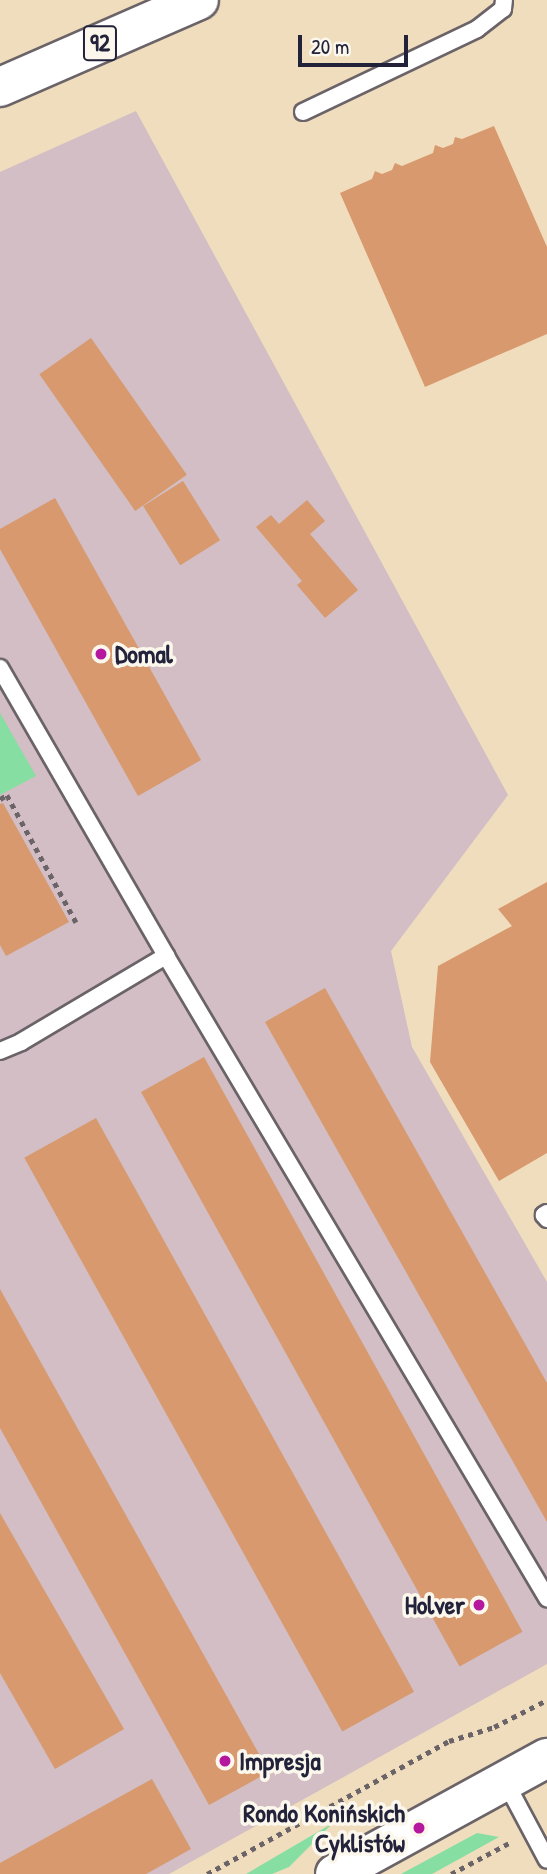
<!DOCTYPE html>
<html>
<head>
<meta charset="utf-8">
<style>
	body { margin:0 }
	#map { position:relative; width:547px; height:1874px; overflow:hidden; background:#f0ddbd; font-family:"Patrick Hand",sans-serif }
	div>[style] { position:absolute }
	.industrial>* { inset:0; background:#d2bec4 }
	.green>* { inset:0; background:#86dea2 }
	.building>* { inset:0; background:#d7996d; transform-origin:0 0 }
	.path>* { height:4.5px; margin-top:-2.25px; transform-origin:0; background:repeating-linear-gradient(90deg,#6a6368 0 5px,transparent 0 10px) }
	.roads { filter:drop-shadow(2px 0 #6a6368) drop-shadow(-2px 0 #6a6368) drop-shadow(0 2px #6a6368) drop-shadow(0 -2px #6a6368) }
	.lane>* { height:16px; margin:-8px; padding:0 8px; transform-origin:8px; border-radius:8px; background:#fff }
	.secondary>* { height:38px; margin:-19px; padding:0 19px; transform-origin:19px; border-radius:19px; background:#fff }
	.primary>* { height:38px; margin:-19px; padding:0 19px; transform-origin:19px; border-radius:19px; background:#fff }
	.dots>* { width:19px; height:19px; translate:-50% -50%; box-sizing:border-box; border:4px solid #fbf7ec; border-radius:50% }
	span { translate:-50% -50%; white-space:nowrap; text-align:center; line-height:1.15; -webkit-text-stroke:7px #fbf7ec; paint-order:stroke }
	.shield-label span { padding:2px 5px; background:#fbf7ec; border:2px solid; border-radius:5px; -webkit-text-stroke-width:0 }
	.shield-label { font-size:24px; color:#22223b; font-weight:700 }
	.poi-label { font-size:26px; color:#22223b; font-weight:700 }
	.left { translate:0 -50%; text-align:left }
	.right { translate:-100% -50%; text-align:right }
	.scale { position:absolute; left:298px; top:35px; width:110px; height:32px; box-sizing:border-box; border:4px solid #22223b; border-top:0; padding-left:9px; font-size:21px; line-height:24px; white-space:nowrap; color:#22223b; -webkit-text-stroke:5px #fbf7ec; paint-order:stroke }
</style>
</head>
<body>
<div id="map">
	<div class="industrial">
		<i style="clip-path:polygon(136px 111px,508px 795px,391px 951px,412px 1047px,547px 1282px,547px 1664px,169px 1874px,0 1874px,0 172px)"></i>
	</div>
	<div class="green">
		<i style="clip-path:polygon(0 713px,36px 776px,0 795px)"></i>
		<i style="clip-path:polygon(333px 1823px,289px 1867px,272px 1874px,246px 1874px)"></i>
		<i style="clip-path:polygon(477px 1833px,499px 1837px,432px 1874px,401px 1874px)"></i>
	</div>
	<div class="building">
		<i style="clip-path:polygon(494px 126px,547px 247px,547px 334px,425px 387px,340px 193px,372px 179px,375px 171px,382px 174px,392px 170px,395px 163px,402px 166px,433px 153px,435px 145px,443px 148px,453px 144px,455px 137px,462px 139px)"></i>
		<i style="left:91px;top:338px;width:167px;height:63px;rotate:55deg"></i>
		<i style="left:183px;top:481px;width:70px;height:47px;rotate:58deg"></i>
		<i style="clip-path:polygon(55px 498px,201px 760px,138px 796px,0 549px,0 529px)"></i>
		<i style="clip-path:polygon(307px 500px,325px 521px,310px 534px,358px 590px,325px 618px,297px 585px,302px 581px,256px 527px,271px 515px,279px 524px)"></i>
		<i style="clip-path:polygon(3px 803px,69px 922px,6px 956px,0 945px,0 804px)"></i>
		<i style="clip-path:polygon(547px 882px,547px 1153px,499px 1181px,430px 1062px,438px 966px,512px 926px,498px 909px)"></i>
		<i style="clip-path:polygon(325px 988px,547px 1383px,547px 1522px,265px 1022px)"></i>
		<i style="left:204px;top:1057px;width:657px;height:72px;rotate:61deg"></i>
		<i style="left:96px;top:1118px;width:656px;height:82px;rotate:61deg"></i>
		<i style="clip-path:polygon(0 1289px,269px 1772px,209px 1805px,0 1428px)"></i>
		<i style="clip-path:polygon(0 1513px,124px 1729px,55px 1769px,0 1673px)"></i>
		<i style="clip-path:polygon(152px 1779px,191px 1849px,146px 1874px,0 1874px,0 1863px)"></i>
	</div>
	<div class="path">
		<i style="left:0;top:799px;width:8px;rotate:-30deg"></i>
		<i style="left:7px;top:795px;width:145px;rotate:61.5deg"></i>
		<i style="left:207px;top:1874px;width:276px;rotate:-28.8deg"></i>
		<i style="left:449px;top:1741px;width:47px;rotate:-17.3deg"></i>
		<i style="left:494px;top:1727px;width:59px;rotate:-27deg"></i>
		<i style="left:451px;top:1874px;width:66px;rotate:-28.1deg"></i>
	</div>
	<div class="roads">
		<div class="lane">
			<i style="left:303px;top:112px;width:193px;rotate:-25.5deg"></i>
			<i style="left:477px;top:29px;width:33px;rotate:-38deg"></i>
			<i style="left:503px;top:9px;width:9px;rotate:-84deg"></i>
			<i style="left:0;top:668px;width:332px;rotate:60deg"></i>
			<i style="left:166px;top:956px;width:747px;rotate:59.31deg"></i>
			<i style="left:0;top:1051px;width:23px;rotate:-23deg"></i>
			<i style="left:21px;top:1042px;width:169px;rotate:-30.7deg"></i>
			<i style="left:547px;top:1213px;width:4px;rotate:146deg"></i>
			<i style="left:544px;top:1215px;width:5px;rotate:53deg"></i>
			<i style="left:505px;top:1781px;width:89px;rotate:62deg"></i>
		</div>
		<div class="secondary">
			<i style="left:335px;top:1874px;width:242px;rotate:-28.7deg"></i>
		</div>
		<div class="primary">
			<i style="left:0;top:87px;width:217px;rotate:-23.6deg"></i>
		</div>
	</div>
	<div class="dots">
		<i style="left:101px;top:654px;background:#b5179e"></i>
		<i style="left:479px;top:1605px;background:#b5179e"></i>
		<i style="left:225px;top:1761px;background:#b5179e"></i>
		<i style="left:419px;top:1828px;background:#b5179e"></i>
	</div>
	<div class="shield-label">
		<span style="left:100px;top:43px">92</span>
	</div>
	<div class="poi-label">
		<span class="left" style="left:115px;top:654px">Domal</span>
		<span class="right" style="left:465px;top:1605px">Holver</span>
		<span class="left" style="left:239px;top:1761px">Impresja</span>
		<span class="right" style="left:405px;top:1828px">Rondo Konińskich<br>Cyklistów</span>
	</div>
	<div class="scale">20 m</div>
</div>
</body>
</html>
